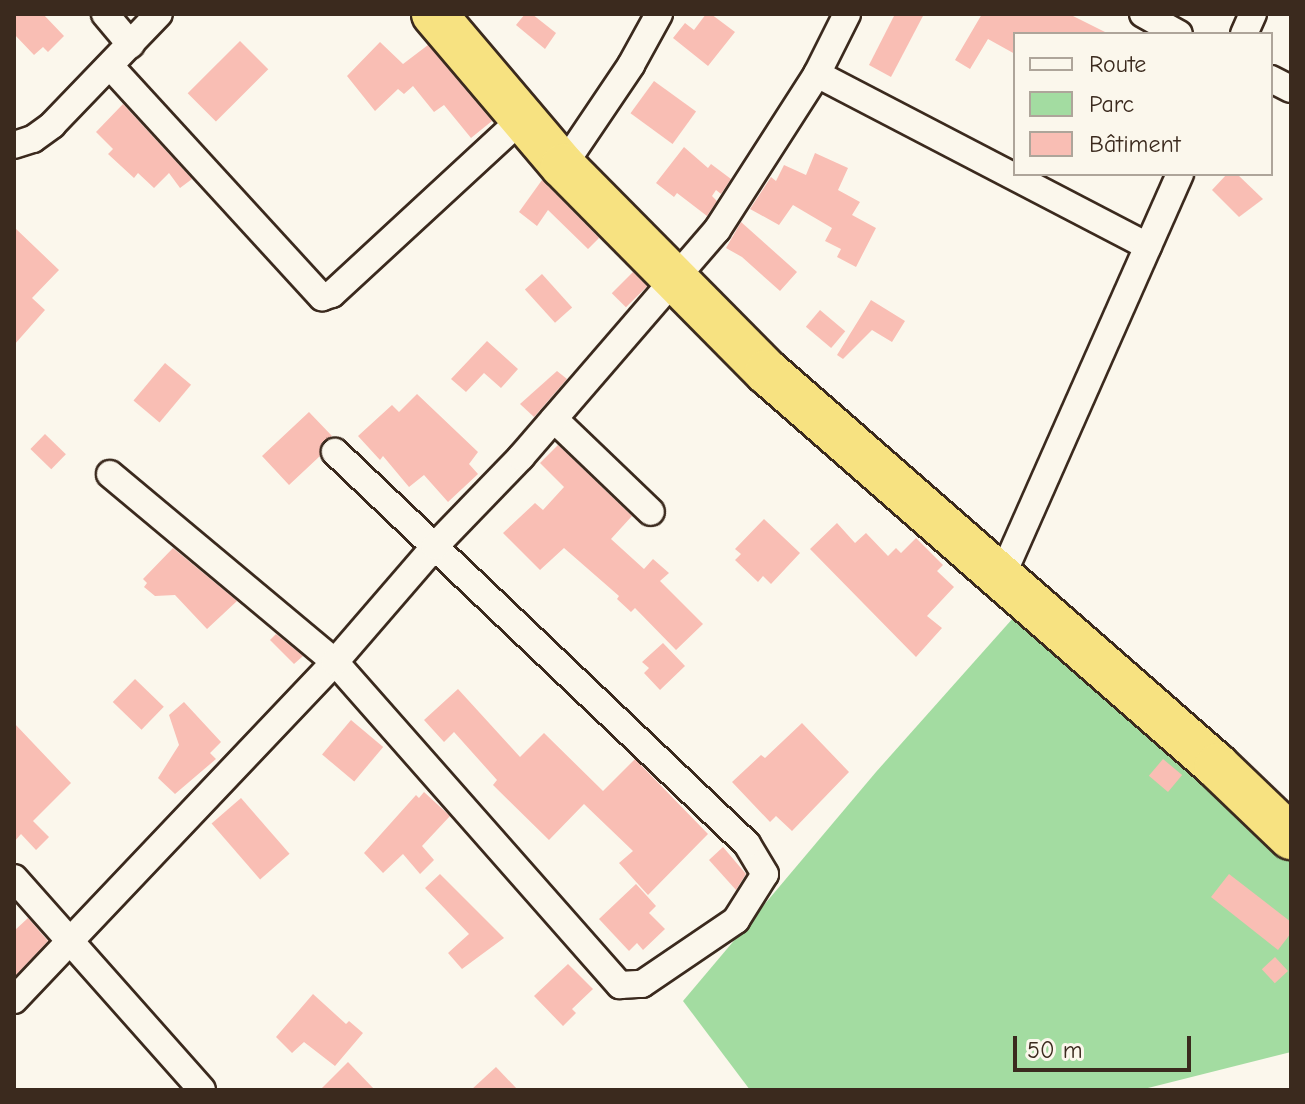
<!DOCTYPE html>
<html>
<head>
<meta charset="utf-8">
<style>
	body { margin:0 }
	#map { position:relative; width:1305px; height:1104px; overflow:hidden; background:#fbf7ec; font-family:"Comic Neue",sans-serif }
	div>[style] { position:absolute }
	.green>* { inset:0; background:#a3dca1 }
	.building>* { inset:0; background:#f9beb4; transform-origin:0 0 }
	.roads { filter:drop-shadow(2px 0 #3b2a1e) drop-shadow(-2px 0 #3b2a1e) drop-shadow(0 2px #3b2a1e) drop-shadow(0 -2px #3b2a1e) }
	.minor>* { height:26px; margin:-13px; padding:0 13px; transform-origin:13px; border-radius:13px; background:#fbf7ec }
	.trunk>* { height:44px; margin:-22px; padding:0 22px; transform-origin:22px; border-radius:22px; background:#f7e281 }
	span { translate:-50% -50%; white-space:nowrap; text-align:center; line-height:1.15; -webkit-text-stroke:6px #fbf7ec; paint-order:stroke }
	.frame { position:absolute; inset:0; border:16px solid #3b2a1e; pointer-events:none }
	.legend { position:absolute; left:1013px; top:32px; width:260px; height:144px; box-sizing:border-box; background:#fbf7ec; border:2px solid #aea59a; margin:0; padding:10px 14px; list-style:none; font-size:24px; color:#3b2a1e }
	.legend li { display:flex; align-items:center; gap:16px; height:40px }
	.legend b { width:40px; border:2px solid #aea59a }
	.scale { position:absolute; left:1013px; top:1036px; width:178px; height:36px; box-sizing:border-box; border:4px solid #3b2a1e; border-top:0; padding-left:10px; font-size:24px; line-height:28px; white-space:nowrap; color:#3b2a1e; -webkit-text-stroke:6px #fbf7ec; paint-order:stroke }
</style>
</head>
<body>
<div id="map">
	<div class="green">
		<i style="clip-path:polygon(1014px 617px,1291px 862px,1291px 1052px,1140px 1090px,750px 1090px,683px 1001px,876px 772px)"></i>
	</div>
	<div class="building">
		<i style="clip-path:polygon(14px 14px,43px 14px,64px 36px,48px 52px,43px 47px,34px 55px,14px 34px)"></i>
		<i style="clip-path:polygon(525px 14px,532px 14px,556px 33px,545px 49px,516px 25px)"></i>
		<i style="clip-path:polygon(706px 14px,711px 14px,735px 32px,708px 66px,673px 38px,685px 23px,694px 30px)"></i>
		<i style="clip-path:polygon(895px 14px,924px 14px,891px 77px,869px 65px)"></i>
		<i style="clip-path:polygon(982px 14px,1069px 14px,1109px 34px,1015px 34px,1015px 54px,988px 39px,970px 69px,955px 60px)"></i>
		<i style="left:240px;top:41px;width:40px;height:74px;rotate:45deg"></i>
		<i style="clip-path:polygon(380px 42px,403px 64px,428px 45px,492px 121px,471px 138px,444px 105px,434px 112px,413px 86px,404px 94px,398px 89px,375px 111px,347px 76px)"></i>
		<i style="left:654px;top:81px;width:52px;height:40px;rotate:36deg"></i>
		<i style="clip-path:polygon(123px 104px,192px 179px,180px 188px,169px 173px,154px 188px,138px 173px,134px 178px,108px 154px,113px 149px,96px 132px)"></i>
		<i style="clip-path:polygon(684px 147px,708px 168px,711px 164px,731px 179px,721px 194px,716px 190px,712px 196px,717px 201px,707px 216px,677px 193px,674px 197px,656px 183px)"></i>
		<i style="clip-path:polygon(815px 153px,848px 168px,838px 190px,860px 202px,852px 215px,876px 228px,856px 267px,837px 257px,841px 249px,825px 241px,832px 228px,793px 205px,779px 225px,750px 209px,771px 177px,776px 181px,784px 165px,806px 175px)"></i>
		<i style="clip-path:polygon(1227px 174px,1237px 174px,1263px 199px,1239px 217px,1212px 190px)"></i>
		<i style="clip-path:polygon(542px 180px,599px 238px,588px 249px,548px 210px,537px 226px,519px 212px)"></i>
		<i style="clip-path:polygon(741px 222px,797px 272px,780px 291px,742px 257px,726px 248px)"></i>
		<i style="clip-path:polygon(14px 227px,59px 270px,32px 298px,45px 310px,14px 345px)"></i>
		<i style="left:633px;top:272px;width:20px;height:30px;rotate:45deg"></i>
		<i style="left:542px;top:274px;width:45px;height:23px;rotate:48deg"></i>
		<i style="clip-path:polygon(871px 300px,905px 321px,892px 342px,872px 330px,843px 359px,837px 355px)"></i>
		<i style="left:820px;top:310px;width:33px;height:22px;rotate:40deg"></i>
		<i style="clip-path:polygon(487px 341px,518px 369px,501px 388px,484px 373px,466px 392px,451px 379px)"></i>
		<i style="left:165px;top:363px;width:34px;height:49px;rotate:40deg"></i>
		<i style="clip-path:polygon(557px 371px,567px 379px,534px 417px,520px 404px)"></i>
		<i style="clip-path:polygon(417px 394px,478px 452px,469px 464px,478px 474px,448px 502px,424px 475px,409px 487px,383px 456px,380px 460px,358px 436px,392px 405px,399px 412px)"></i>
		<i style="clip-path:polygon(309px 412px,332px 436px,323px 442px,320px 456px,289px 485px,262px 456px)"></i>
		<i style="left:45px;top:434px;width:29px;height:21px;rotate:44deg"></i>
		<i style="clip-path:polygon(558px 445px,632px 516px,611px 539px,644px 569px,653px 559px,669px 573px,660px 581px,703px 624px,676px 650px,635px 608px,631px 612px,617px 599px,619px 596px,564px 548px,540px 570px,503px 533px,535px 503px,543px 510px,564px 487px,540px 463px)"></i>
		<i style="clip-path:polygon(764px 519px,800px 553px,771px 584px,763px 576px,758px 582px,735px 560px,741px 554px,735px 549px)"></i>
		<i style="clip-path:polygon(837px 523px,855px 543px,866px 533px,888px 556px,896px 548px,901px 553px,916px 538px,943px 565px,937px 571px,954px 587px,927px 616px,942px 628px,916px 657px,810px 549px)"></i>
		<i style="clip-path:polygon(173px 548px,237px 601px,207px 629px,175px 595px,155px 596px,144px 587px,147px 583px,143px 579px)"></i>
		<i style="clip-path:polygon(276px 634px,303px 656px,294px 664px,270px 640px)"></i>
		<i style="clip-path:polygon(663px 643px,685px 666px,660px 690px,644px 673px,649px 668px,642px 662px)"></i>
		<i style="left:135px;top:679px;width:40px;height:32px;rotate:44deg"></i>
		<i style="clip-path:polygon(458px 689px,520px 757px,544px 733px,603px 791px,635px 759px,708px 834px,648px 895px,619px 863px,633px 851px,584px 804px,549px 840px,493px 785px,497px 780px,454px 732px,444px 742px,424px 720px)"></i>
		<i style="clip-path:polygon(184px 702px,221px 742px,210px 753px,216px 759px,175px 794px,158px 778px,179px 745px,169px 715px)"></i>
		<i style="left:351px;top:720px;width:42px;height:45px;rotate:40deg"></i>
		<i style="clip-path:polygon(14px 723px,71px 783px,33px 821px,49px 837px,36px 850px,21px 834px,14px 842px)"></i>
		<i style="clip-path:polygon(802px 723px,849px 772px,792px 831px,776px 816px,770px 822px,732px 782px,761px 755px,765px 758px)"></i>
		<i style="left:1163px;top:759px;width:25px;height:22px;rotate:40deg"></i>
		<i style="clip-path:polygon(424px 792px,450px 816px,422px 846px,434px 860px,420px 874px,403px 854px,383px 873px,364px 853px,416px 795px,419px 798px)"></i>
		<i style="left:241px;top:798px;width:74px;height:39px;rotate:49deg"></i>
		<i style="clip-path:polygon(723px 847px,746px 874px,736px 890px,709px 860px)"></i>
		<i style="clip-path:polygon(440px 874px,504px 938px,462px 969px,448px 953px,469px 934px,425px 888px)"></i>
		<i style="clip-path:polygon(1229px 874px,1291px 922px,1291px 933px,1278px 950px,1211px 897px)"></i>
		<i style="clip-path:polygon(636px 884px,656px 906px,649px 913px,665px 929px,643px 950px,637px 943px,629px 951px,599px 919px)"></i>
		<i style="clip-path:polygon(28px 918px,48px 941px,14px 977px,14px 931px)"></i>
		<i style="left:1275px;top:957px;width:19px;height:18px;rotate:47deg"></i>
		<i style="clip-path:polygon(568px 964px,593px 989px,572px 1009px,576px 1013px,563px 1026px,534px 996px)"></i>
		<i style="clip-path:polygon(313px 994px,346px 1024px,349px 1021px,363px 1033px,335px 1066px,304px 1042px,292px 1053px,276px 1037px)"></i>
		<i style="clip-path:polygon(348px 1062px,375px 1090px,320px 1090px)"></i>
		<i style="clip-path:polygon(496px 1067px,518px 1090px,471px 1090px)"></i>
	</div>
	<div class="roads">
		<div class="minor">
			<i style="left:105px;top:14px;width:40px;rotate:50deg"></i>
			<i style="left:1143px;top:14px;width:41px;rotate:29.1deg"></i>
			<i style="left:1244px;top:34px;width:22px;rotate:-66deg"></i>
			<i style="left:110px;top:66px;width:314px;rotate:47.5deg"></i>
			<i style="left:322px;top:297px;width:10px;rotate:-17deg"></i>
			<i style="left:332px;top:294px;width:260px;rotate:-42.7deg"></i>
			<i style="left:817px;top:74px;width:373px;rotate:27.5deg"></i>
			<i style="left:1271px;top:79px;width:22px;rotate:27deg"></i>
			<i style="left:14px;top:145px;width:20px;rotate:-18deg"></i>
			<i style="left:33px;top:139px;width:24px;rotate:-36deg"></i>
			<i style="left:52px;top:125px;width:154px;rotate:-46.1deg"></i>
			<i style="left:563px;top:166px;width:122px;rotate:-56deg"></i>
			<i style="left:631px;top:65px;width:58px;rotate:-61.2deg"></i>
			<i style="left:554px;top:419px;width:134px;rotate:43.8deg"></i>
			<i style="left:110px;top:474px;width:293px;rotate:39.9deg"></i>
			<i style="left:335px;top:662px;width:431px;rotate:48.6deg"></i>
			<i style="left:620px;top:985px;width:22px;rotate:-3deg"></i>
			<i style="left:642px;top:984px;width:114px;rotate:-34.2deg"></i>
			<i style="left:736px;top:920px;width:54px;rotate:-57.8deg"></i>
			<i style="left:765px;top:874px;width:35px;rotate:-121deg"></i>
			<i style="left:747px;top:844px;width:569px;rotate:-136.42deg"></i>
			<i style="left:1001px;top:578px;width:442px;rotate:-66.1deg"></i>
			<i style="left:14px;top:878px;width:283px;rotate:48.4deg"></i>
			<i style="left:14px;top:1000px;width:466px;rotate:-46.5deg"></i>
			<i style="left:335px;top:662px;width:153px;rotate:-49.2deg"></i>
			<i style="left:435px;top:546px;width:124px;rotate:-46deg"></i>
			<i style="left:521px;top:457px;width:300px;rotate:-49.2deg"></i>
			<i style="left:717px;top:230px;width:185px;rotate:-57.3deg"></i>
			<i style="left:817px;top:74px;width:67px;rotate:-63.4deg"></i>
		</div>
		<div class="trunk">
			<i style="left:434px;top:14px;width:199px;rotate:49.7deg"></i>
			<i style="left:563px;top:166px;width:290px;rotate:45.3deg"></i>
			<i style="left:767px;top:372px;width:598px;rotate:41.2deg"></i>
			<i style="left:1217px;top:766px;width:103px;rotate:43.8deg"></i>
		</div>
	</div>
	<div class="frame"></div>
	<ul class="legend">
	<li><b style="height:10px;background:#fbf7ec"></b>Route</li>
	<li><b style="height:22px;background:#a3dca1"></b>Parc</li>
	<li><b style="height:22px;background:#f9beb4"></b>Bâtiment</li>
	</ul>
	<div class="scale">50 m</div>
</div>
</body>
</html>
